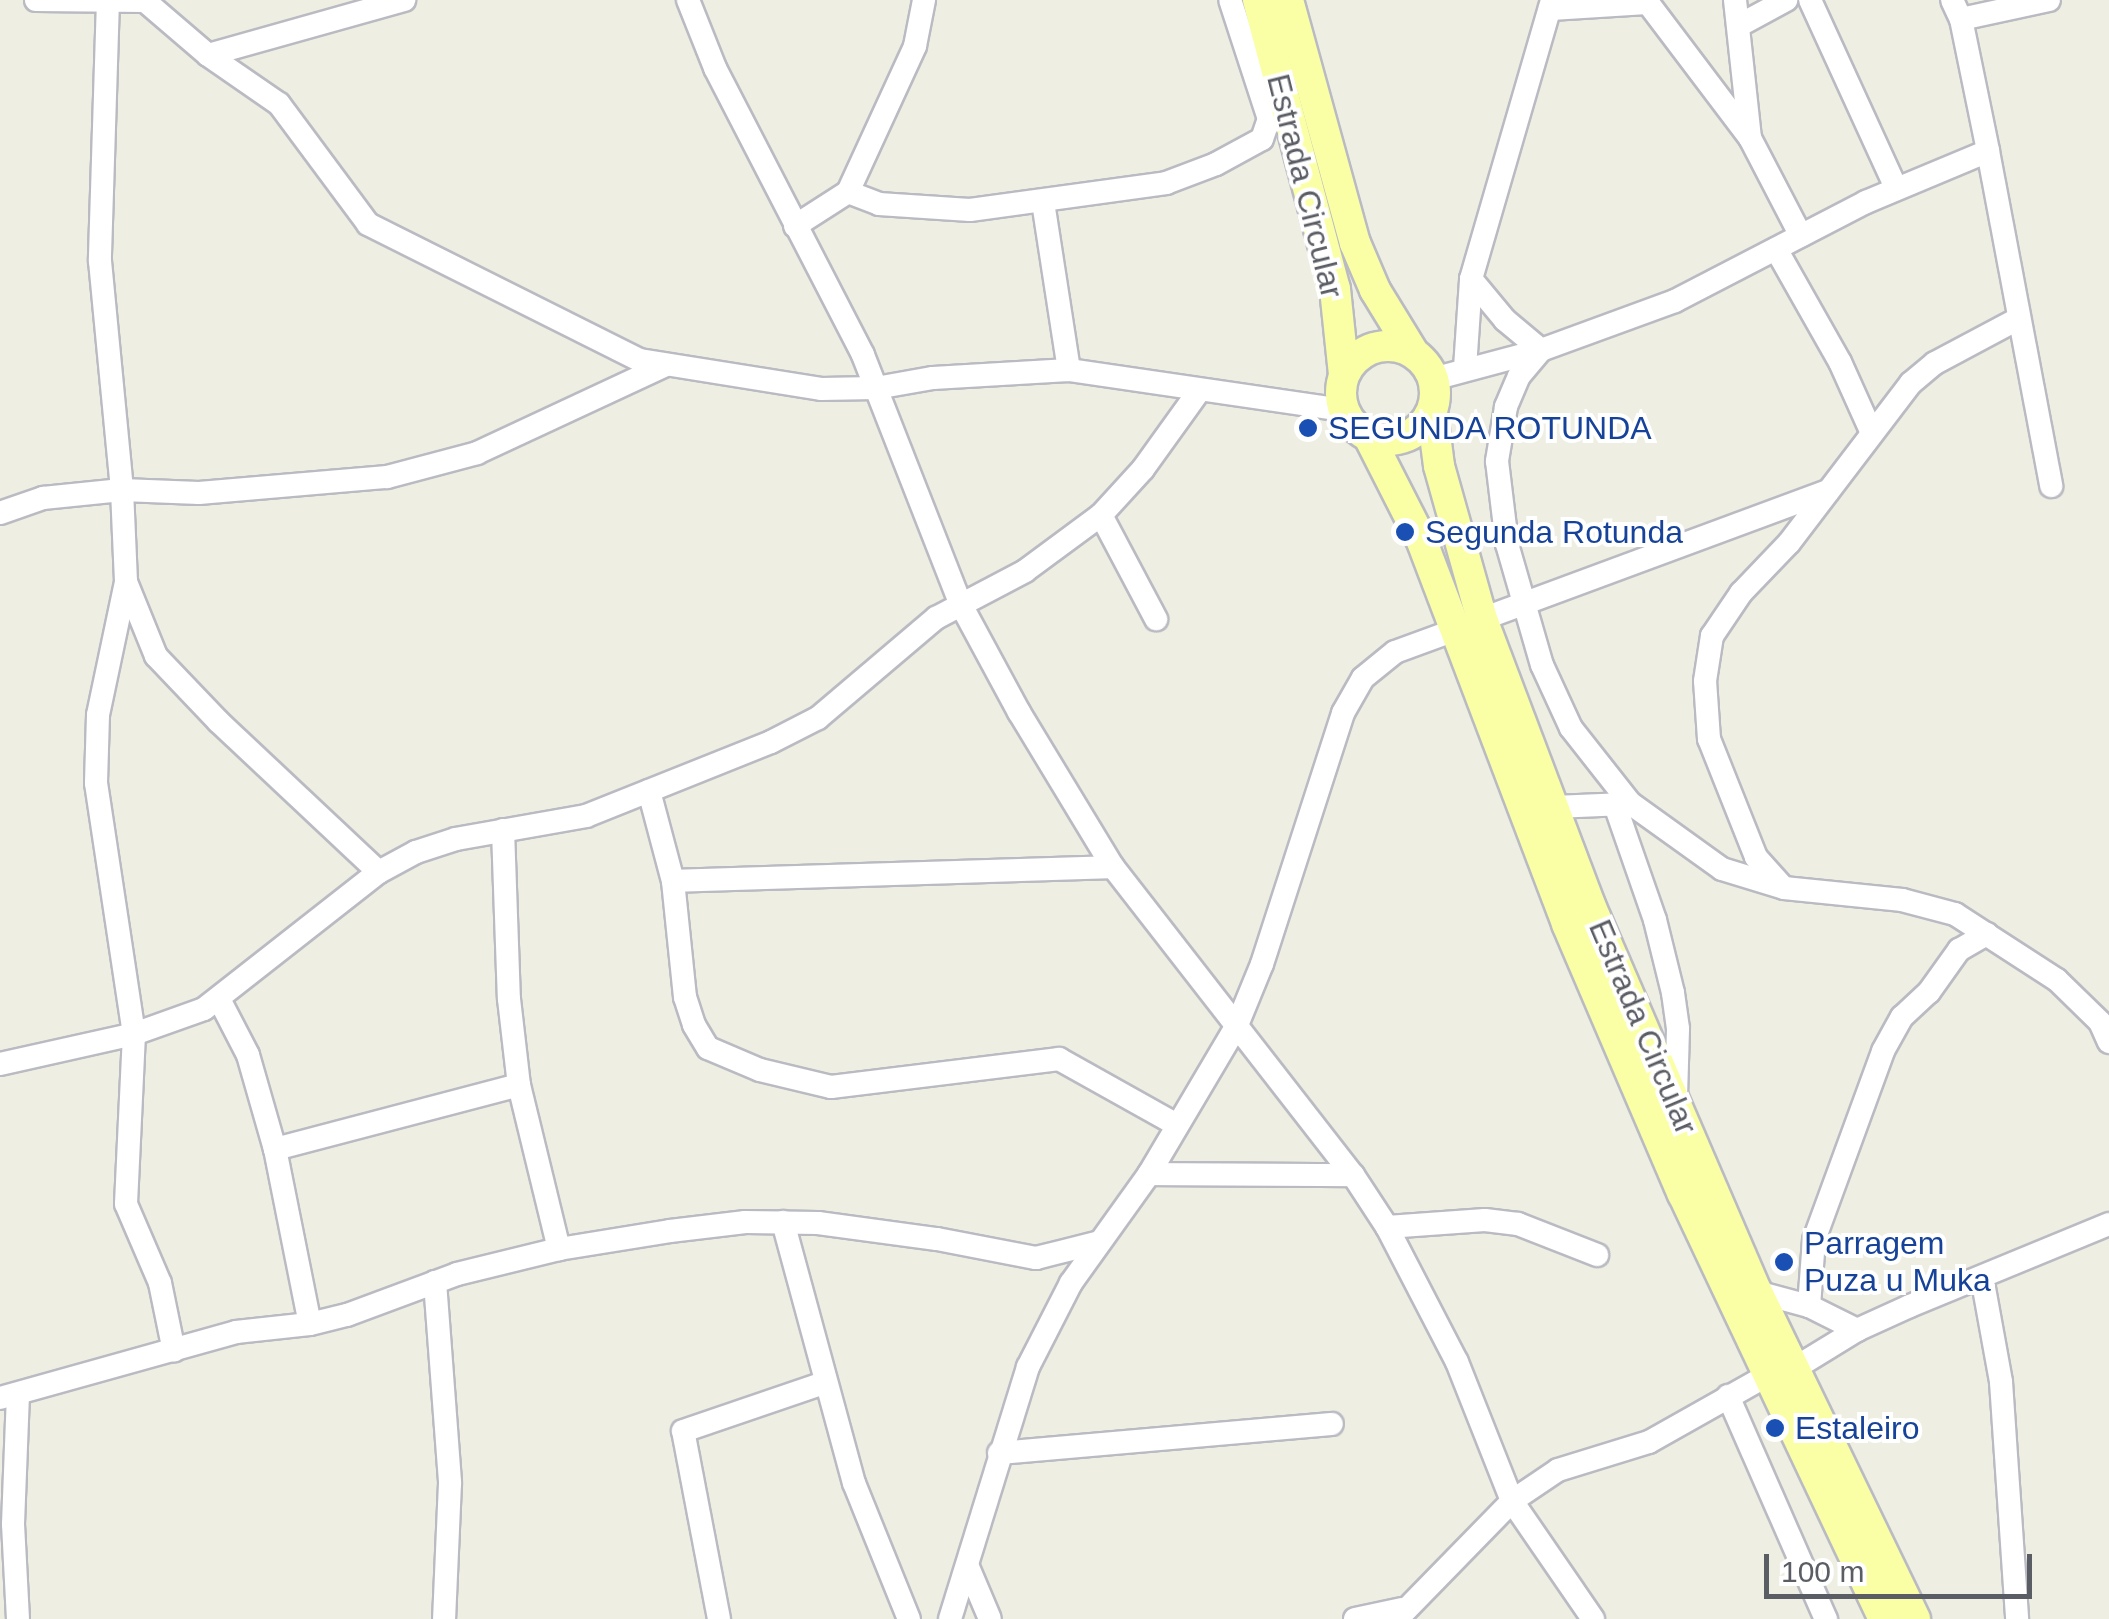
<!DOCTYPE html>
<html>
<head>
<meta charset="utf-8">
<style>
	body { margin:0 }
	#map { position:relative; width:2109px; height:1619px; overflow:hidden; background:#eeeee3; font-family:Arial,sans-serif }
	div>[style] { position:absolute }
	.roads { filter:drop-shadow(2px 0 #babbc2) drop-shadow(-2px 0 #babbc2) drop-shadow(0 2px #babbc2) drop-shadow(0 -2px #babbc2) }
	.minor>* { height:22px; margin:-11px; padding:0 11px; transform-origin:11px; border-radius:11px; background:#fff }
	.major>* { height:30px; margin:-15px; padding:0 15px; transform-origin:15px; border-radius:15px; background:#faffa6 }
	.major>.ring { margin:-15px; padding:0; box-sizing:content-box; background:none; border:30px solid #faffa6; border-radius:50% }
	.dots>* { width:28px; height:28px; translate:-50% -50%; box-sizing:border-box; border:5px solid #fff; border-radius:50% }
	span { translate:-50% -50%; white-space:nowrap; text-align:center; line-height:1.15; -webkit-text-stroke:8px #fff; paint-order:stroke }
	.street-label { font-size:32px; color:#5b5d64 }
	.transit-label { font-size:32px; color:#164399 }
	.left { translate:0 -50%; text-align:left }
	.scale { position:absolute; left:1764px; top:1554px; width:268px; height:45px; box-sizing:border-box; border:5px solid #5b5d64; border-top:0; padding-left:12px; font-size:30px; line-height:35px; white-space:nowrap; color:#5b5d64; -webkit-text-stroke:8px #fff; paint-order:stroke }
</style>
</head>
<body>
<div id="map">
	<div class="roads">
		<div class="minor">
			<i style="left:36px;top:0;width:109px;rotate:0.5deg"></i>
			<i style="left:145px;top:1px;width:83px;rotate:40.6deg"></i>
			<i style="left:208px;top:55px;width:86px;rotate:34.6deg"></i>
			<i style="left:279px;top:104px;width:149px;rotate:53.4deg"></i>
			<i style="left:368px;top:224px;width:304px;rotate:26.6deg"></i>
			<i style="left:640px;top:360px;width:183px;rotate:9.1deg"></i>
			<i style="left:821px;top:389px;width:55px;rotate:-1deg"></i>
			<i style="left:876px;top:388px;width:58px;rotate:-10deg"></i>
			<i style="left:933px;top:378px;width:136px;rotate:-3.4deg"></i>
			<i style="left:1069px;top:370px;width:277px;rotate:8.3deg"></i>
			<i style="left:108px;top:0;width:261px;rotate:91.8deg"></i>
			<i style="left:100px;top:261px;width:230px;rotate:84.5deg"></i>
			<i style="left:122px;top:490px;width:92px;rotate:87.5deg"></i>
			<i style="left:126px;top:582px;width:136px;rotate:101.9deg"></i>
			<i style="left:98px;top:715px;width:68px;rotate:91.7deg"></i>
			<i style="left:96px;top:783px;width:254px;rotate:81.4deg"></i>
			<i style="left:134px;top:1034px;width:170px;rotate:92.7deg"></i>
			<i style="left:126px;top:1204px;width:86px;rotate:66.7deg"></i>
			<i style="left:160px;top:1283px;width:69px;rotate:78.4deg"></i>
			<i style="left:688px;top:0;width:73px;rotate:68.3deg"></i>
			<i style="left:715px;top:68px;width:323px;rotate:62.7deg"></i>
			<i style="left:863px;top:355px;width:266px;rotate:68.6deg"></i>
			<i style="left:960px;top:603px;width:124px;rotate:61.6deg"></i>
			<i style="left:1019px;top:712px;width:181px;rotate:58.8deg"></i>
			<i style="left:1113px;top:867px;width:390px;rotate:52.1deg"></i>
			<i style="left:1353px;top:1175px;width:62px;rotate:56.8deg"></i>
			<i style="left:1387px;top:1227px;width:152px;rotate:62.6deg"></i>
			<i style="left:1457px;top:1362px;width:149px;rotate:68.4deg"></i>
			<i style="left:1512px;top:1501px;width:143px;rotate:55.5deg"></i>
			<i style="left:1735px;top:0;width:139px;rotate:83.8deg"></i>
			<i style="left:1750px;top:138px;width:110px;rotate:62.5deg"></i>
			<i style="left:1810px;top:0;width:207px;rotate:65.4deg"></i>
			<i style="left:1952px;top:0;width:21px;rotate:65deg"></i>
			<i style="left:1961px;top:19px;width:135px;rotate:78.4deg"></i>
			<i style="left:1988px;top:151px;width:341px;rotate:79.3deg"></i>
			<i style="left:1550px;top:9px;width:98px;rotate:-3.5deg"></i>
			<i style="left:1648px;top:3px;width:169px;rotate:52.9deg"></i>
			<i style="left:1961px;top:19px;width:90px;rotate:-12.2deg"></i>
			<i style="left:1738px;top:26px;width:55px;rotate:-28.4deg"></i>
			<i style="left:208px;top:55px;width:204px;rotate:-15.7deg"></i>
			<i style="left:848px;top:192px;width:33px;rotate:21deg"></i>
			<i style="left:879px;top:204px;width:91px;rotate:3.8deg"></i>
			<i style="left:970px;top:210px;width:198px;rotate:-7.8deg"></i>
			<i style="left:1166px;top:183px;width:53px;rotate:-20.8deg"></i>
			<i style="left:1216px;top:164px;width:52px;rotate:-28.5deg"></i>
			<i style="left:1262px;top:139px;width:21px;rotate:-71deg"></i>
			<i style="left:1269px;top:119px;width:125px;rotate:-108.1deg"></i>
			<i style="left:1043px;top:202px;width:170px;rotate:81.2deg"></i>
			<i style="left:795px;top:226px;width:63px;rotate:-32.7deg"></i>
			<i style="left:848px;top:192px;width:161px;rotate:-65.3deg"></i>
			<i style="left:915px;top:46px;width:47px;rotate:-78.9deg"></i>
			<i style="left:1776px;top:249px;width:130px;rotate:60.5deg"></i>
			<i style="left:1840px;top:362px;width:76px;rotate:65.8deg"></i>
			<i style="left:1471px;top:279px;width:53px;rotate:50.3deg"></i>
			<i style="left:1505px;top:320px;width:47px;rotate:39.8deg"></i>
			<i style="left:1541px;top:350px;width:34px;rotate:130deg"></i>
			<i style="left:1519px;top:376px;width:34px;rotate:113deg"></i>
			<i style="left:1506px;top:407px;width:55px;rotate:99.5deg"></i>
			<i style="left:1497px;top:461px;width:84px;rotate:83.1deg"></i>
			<i style="left:1507px;top:544px;width:126px;rotate:73.9deg"></i>
			<i style="left:1542px;top:665px;width:69px;rotate:65.3deg"></i>
			<i style="left:1571px;top:728px;width:95px;rotate:51.8deg"></i>
			<i style="left:1630px;top:803px;width:113px;rotate:35.7deg"></i>
			<i style="left:1722px;top:869px;width:65px;rotate:17deg"></i>
			<i style="left:1784px;top:888px;width:119px;rotate:5.8deg"></i>
			<i style="left:1902px;top:900px;width:55px;rotate:14.8deg"></i>
			<i style="left:1955px;top:914px;width:121px;rotate:32.9deg"></i>
			<i style="left:2057px;top:980px;width:60px;rotate:44.3deg"></i>
			<i style="left:2100px;top:1022px;width:22px;rotate:66deg"></i>
			<i style="left:1465px;top:368px;width:89px;rotate:-86.1deg"></i>
			<i style="left:1471px;top:279px;width:291px;rotate:-73.8deg"></i>
			<i style="left:1433px;top:379px;width:112px;rotate:-15deg"></i>
			<i style="left:1541px;top:350px;width:143px;rotate:-20.1deg"></i>
			<i style="left:1675px;top:301px;width:215px;rotate:-27.4deg"></i>
			<i style="left:1866px;top:202px;width:132px;rotate:-22.7deg"></i>
			<i style="left:0;top:513px;width:46px;rotate:-19.2deg"></i>
			<i style="left:43px;top:498px;width:79px;rotate:-5.8deg"></i>
			<i style="left:122px;top:490px;width:77px;rotate:2.2deg"></i>
			<i style="left:199px;top:493px;width:189px;rotate:-4.9deg"></i>
			<i style="left:387px;top:477px;width:93px;rotate:-14.9deg"></i>
			<i style="left:477px;top:453px;width:208px;rotate:-25deg"></i>
			<i style="left:1101px;top:515px;width:118px;rotate:62.1deg"></i>
			<i style="left:126px;top:582px;width:80px;rotate:67.9deg"></i>
			<i style="left:156px;top:656px;width:91px;rotate:46.3deg"></i>
			<i style="left:219px;top:722px;width:219px;rotate:43.2deg"></i>
			<i style="left:1482px;top:619px;width:369px;rotate:-20.3deg"></i>
			<i style="left:649px;top:791px;width:93px;rotate:75.1deg"></i>
			<i style="left:673px;top:881px;width:117px;rotate:84.1deg"></i>
			<i style="left:685px;top:997px;width:29px;rotate:72deg"></i>
			<i style="left:694px;top:1025px;width:27px;rotate:59deg"></i>
			<i style="left:708px;top:1048px;width:56px;rotate:22.9deg"></i>
			<i style="left:760px;top:1070px;width:73px;rotate:13.5deg"></i>
			<i style="left:831px;top:1087px;width:230px;rotate:-7deg"></i>
			<i style="left:1059px;top:1059px;width:135px;rotate:29.2deg"></i>
			<i style="left:1615px;top:805px;width:122px;rotate:70.8deg"></i>
			<i style="left:1655px;top:920px;width:75px;rotate:76.1deg"></i>
			<i style="left:1673px;top:993px;width:36px;rotate:82deg"></i>
			<i style="left:1678px;top:1029px;width:66px;rotate:91.7deg"></i>
			<i style="left:1553px;top:807px;width:73px;rotate:-2.4deg"></i>
			<i style="left:503px;top:830px;width:169px;rotate:88deg"></i>
			<i style="left:509px;top:999px;width:87px;rotate:83.4deg"></i>
			<i style="left:519px;top:1085px;width:169px;rotate:76.3deg"></i>
			<i style="left:673px;top:881px;width:440px;rotate:-1.8deg"></i>
			<i style="left:1782px;top:886px;width:39px;rotate:-132deg"></i>
			<i style="left:1756px;top:857px;width:127px;rotate:-111.7deg"></i>
			<i style="left:1709px;top:739px;width:58px;rotate:-93.9deg"></i>
			<i style="left:1705px;top:681px;width:46px;rotate:-81.2deg"></i>
			<i style="left:1712px;top:636px;width:52px;rotate:-56deg"></i>
			<i style="left:1741px;top:593px;width:69px;rotate:-46.2deg"></i>
			<i style="left:1789px;top:543px;width:201px;rotate:-52.7deg"></i>
			<i style="left:1911px;top:383px;width:31px;rotate:-40deg"></i>
			<i style="left:1935px;top:363px;width:92px;rotate:-28deg"></i>
			<i style="left:219px;top:999px;width:63px;rotate:62.6deg"></i>
			<i style="left:248px;top:1055px;width:98px;rotate:74deg"></i>
			<i style="left:275px;top:1149px;width:178px;rotate:78.7deg"></i>
			<i style="left:0;top:1064px;width:137px;rotate:-12.6deg"></i>
			<i style="left:134px;top:1034px;width:74px;rotate:-19.7deg"></i>
			<i style="left:204px;top:1009px;width:222px;rotate:-38.1deg"></i>
			<i style="left:379px;top:872px;width:42px;rotate:-28.4deg"></i>
			<i style="left:416px;top:852px;width:42px;rotate:-18deg"></i>
			<i style="left:456px;top:839px;width:132px;rotate:-10deg"></i>
			<i style="left:586px;top:816px;width:199px;rotate:-21.8deg"></i>
			<i style="left:771px;top:742px;width:53px;rotate:-27.1deg"></i>
			<i style="left:818px;top:718px;width:155px;rotate:-40.3deg"></i>
			<i style="left:936px;top:618px;width:101px;rotate:-27.8deg"></i>
			<i style="left:1025px;top:571px;width:94px;rotate:-36.4deg"></i>
			<i style="left:1101px;top:515px;width:62px;rotate:-47.6deg"></i>
			<i style="left:1143px;top:469px;width:96px;rotate:-54.3deg"></i>
			<i style="left:275px;top:1149px;width:252px;rotate:-14.7deg"></i>
			<i style="left:1149px;top:1174px;width:204px;rotate:0.3deg"></i>
			<i style="left:783px;top:1222px;width:270px;rotate:74.8deg"></i>
			<i style="left:854px;top:1483px;width:147px;rotate:68deg"></i>
			<i style="left:1387px;top:1227px;width:98px;rotate:-4.1deg"></i>
			<i style="left:1485px;top:1220px;width:33px;rotate:7deg"></i>
			<i style="left:1518px;top:1224px;width:85px;rotate:21.4deg"></i>
			<i style="left:1982px;top:1277px;width:107px;rotate:79.7deg"></i>
			<i style="left:2001px;top:1382px;width:238px;rotate:86.1deg"></i>
			<i style="left:435px;top:1282px;width:202px;rotate:85.7deg"></i>
			<i style="left:450px;top:1483px;width:136px;rotate:92.5deg"></i>
			<i style="left:1757px;top:1292px;width:54px;rotate:15.1deg"></i>
			<i style="left:1809px;top:1306px;width:54px;rotate:26.6deg"></i>
			<i style="left:1809px;top:1306px;width:66px;rotate:-85.7deg"></i>
			<i style="left:1814px;top:1240px;width:201px;rotate:-69.9deg"></i>
			<i style="left:1883px;top:1051px;width:39px;rotate:-61deg"></i>
			<i style="left:1902px;top:1017px;width:37px;rotate:-43deg"></i>
			<i style="left:1929px;top:992px;width:52px;rotate:-54.5deg"></i>
			<i style="left:1959px;top:950px;width:32px;rotate:-30deg"></i>
			<i style="left:1795px;top:1368px;width:73px;rotate:-31.5deg"></i>
			<i style="left:1857px;top:1330px;width:58px;rotate:-24.4deg"></i>
			<i style="left:1910px;top:1306px;width:215px;rotate:-22.4deg"></i>
			<i style="left:18px;top:1394px;width:130px;rotate:92.2deg"></i>
			<i style="left:13px;top:1524px;width:95px;rotate:87deg"></i>
			<i style="left:1728px;top:1396px;width:244px;rotate:66.3deg"></i>
			<i style="left:0;top:1398px;width:245px;rotate:-15.6deg"></i>
			<i style="left:236px;top:1332px;width:74px;rotate:-6.2deg"></i>
			<i style="left:310px;top:1324px;width:38px;rotate:-14deg"></i>
			<i style="left:347px;top:1315px;width:117px;rotate:-20.4deg"></i>
			<i style="left:457px;top:1274px;width:105px;rotate:-13.8deg"></i>
			<i style="left:559px;top:1249px;width:112px;rotate:-9.2deg"></i>
			<i style="left:670px;top:1231px;width:76px;rotate:-6.8deg"></i>
			<i style="left:745px;top:1222px;width:73px;rotate:0.8deg"></i>
			<i style="left:818px;top:1223px;width:120px;rotate:7.7deg"></i>
			<i style="left:937px;top:1239px;width:101px;rotate:10.9deg"></i>
			<i style="left:1036px;top:1258px;width:62px;rotate:-14deg"></i>
			<i style="left:999px;top:1453px;width:334px;rotate:-5deg"></i>
			<i style="left:968px;top:1567px;width:56px;rotate:67.1deg"></i>
			<i style="left:719px;top:1619px;width:191px;rotate:-100.8deg"></i>
			<i style="left:683px;top:1431px;width:149px;rotate:-18.8deg"></i>
			<i style="left:950px;top:1619px;width:264px;rotate:-72.8deg"></i>
			<i style="left:1028px;top:1367px;width:94px;rotate:-62.9deg"></i>
			<i style="left:1071px;top:1283px;width:134px;rotate:-54.4deg"></i>
			<i style="left:1149px;top:1174px;width:173px;rotate:-59.4deg"></i>
			<i style="left:1237px;top:1025px;width:66px;rotate:-67.7deg"></i>
			<i style="left:1262px;top:964px;width:264px;rotate:-72.1deg"></i>
			<i style="left:1343px;top:713px;width:40px;rotate:-60.3deg"></i>
			<i style="left:1363px;top:678px;width:41px;rotate:-39.1deg"></i>
			<i style="left:1395px;top:652px;width:64px;rotate:-20.1deg"></i>
			<i style="left:1355px;top:1619px;width:48px;rotate:-12deg"></i>
			<i style="left:1397px;top:1619px;width:165px;rotate:-45.7deg"></i>
			<i style="left:1512px;top:1501px;width:55px;rotate:-34deg"></i>
			<i style="left:1558px;top:1470px;width:95px;rotate:-17.1deg"></i>
			<i style="left:1649px;top:1442px;width:134px;rotate:-29.4deg"></i>
		</div>
		<div class="major">
			<i style="left:1258px;top:0;width:299px;rotate:75.1deg"></i>
			<i style="left:1335px;top:289px;width:85px;rotate:84deg"></i>
			<i style="left:1288px;top:0;width:252px;rotate:74.6deg"></i>
			<i style="left:1355px;top:243px;width:51px;rotate:66.9deg"></i>
			<i style="left:1375px;top:290px;width:73px;rotate:58.5deg"></i>
			<i class="ring" style="left:1341px;top:346px;width:64px;height:64px"></i>
			<i style="left:1432px;top:412px;width:54px;rotate:82.6deg"></i>
			<i style="left:1439px;top:466px;width:159px;rotate:74.3deg"></i>
			<i style="left:1482px;top:619px;width:306px;rotate:69.3deg"></i>
			<i style="left:1590px;top:905px;width:421px;rotate:66.7deg"></i>
			<i style="left:1757px;top:1292px;width:363px;rotate:64.2deg"></i>
			<i style="left:1369px;top:437px;width:114px;rotate:63deg"></i>
			<i style="left:1421px;top:539px;width:412px;rotate:69.2deg"></i>
			<i style="left:1567px;top:924px;width:294px;rotate:66.8deg"></i>
			<i style="left:1683px;top:1194px;width:470px;rotate:64.7deg"></i>
		</div>
	</div>
	<div class="dots">
		<i style="left:1308px;top:428px;background:#1a4fb4"></i>
		<i style="left:1405px;top:532px;background:#1a4fb4"></i>
		<i style="left:1784px;top:1262px;background:#1a4fb4"></i>
		<i style="left:1775px;top:1428px;background:#1a4fb4"></i>
	</div>
	<div class="street-label">
		<span style="left:1305px;top:186px;rotate:76deg">Estrada Circular</span>
		<span style="left:1643px;top:1027px;rotate:67deg">Estrada Circular</span>
	</div>
	<div class="transit-label">
		<span class="left" style="left:1328px;top:428px">SEGUNDA ROTUNDA</span>
		<span class="left" style="left:1425px;top:532px">Segunda Rotunda</span>
		<span class="left" style="left:1804px;top:1262px">Parragem<br>Puza u Muka</span>
		<span class="left" style="left:1795px;top:1428px">Estaleiro</span>
	</div>
	<div class="scale">100 m</div>
</div>
</body>
</html>
